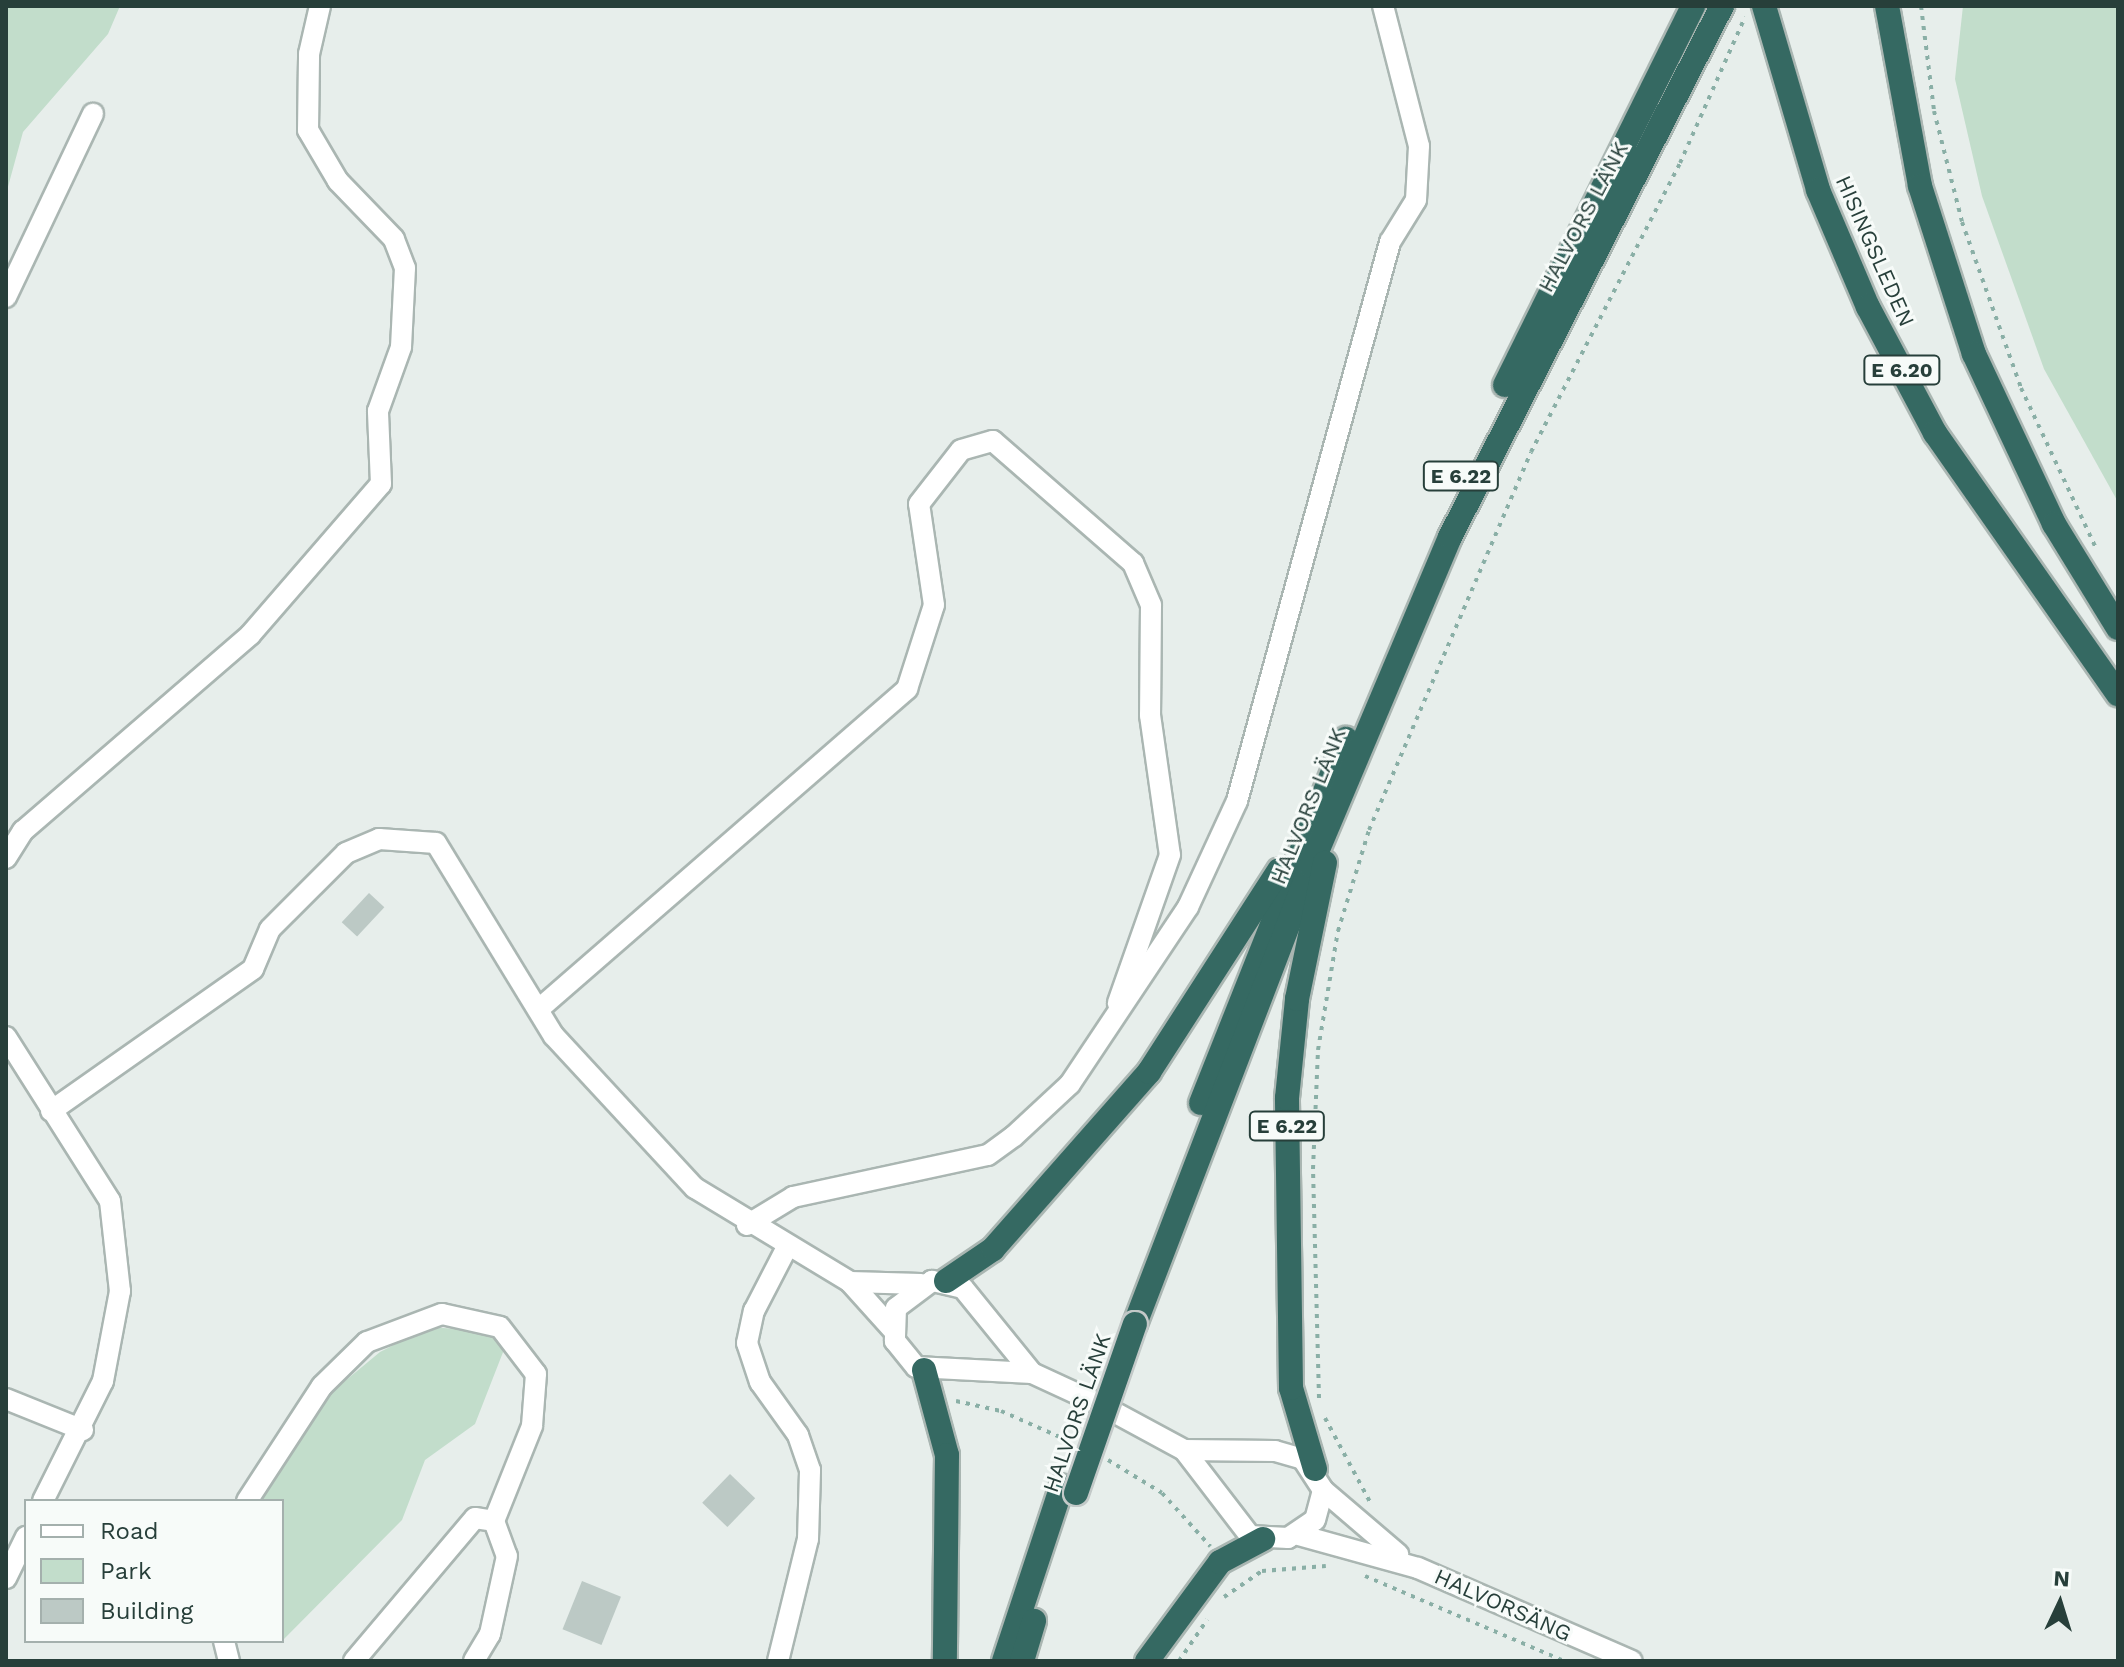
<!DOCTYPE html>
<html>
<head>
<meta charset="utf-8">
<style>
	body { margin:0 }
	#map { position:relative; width:2124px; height:1667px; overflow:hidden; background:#e7eeeb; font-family:"Work Sans",sans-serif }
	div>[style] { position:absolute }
	.green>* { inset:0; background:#c2ddcb }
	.building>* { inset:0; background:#bcc9c5; transform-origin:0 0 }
	.path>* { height:4px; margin-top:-2px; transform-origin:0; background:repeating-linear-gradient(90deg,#8aafa6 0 4px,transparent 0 10px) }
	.roads { filter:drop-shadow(2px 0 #aab6b2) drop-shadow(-2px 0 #aab6b2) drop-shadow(0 2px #aab6b2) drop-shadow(0 -2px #aab6b2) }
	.minor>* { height:20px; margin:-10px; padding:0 10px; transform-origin:10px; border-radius:10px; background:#fff }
	.highway>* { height:24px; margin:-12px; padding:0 12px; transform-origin:12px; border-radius:12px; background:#356962 }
	.bridges { filter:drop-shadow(2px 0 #c3c9c8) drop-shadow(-2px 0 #c3c9c8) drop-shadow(0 2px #c3c9c8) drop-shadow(0 -2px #c3c9c8) }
	.highway-bridge>* { height:24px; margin:-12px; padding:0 12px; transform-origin:12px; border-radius:12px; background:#356962 }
	span { translate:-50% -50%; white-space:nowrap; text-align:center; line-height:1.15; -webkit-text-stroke:6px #f7fbf9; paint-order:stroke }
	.shield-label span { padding:2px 6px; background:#f7fbf9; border:2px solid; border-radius:6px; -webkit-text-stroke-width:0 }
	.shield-label { font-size:20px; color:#273f3a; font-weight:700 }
	.street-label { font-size:22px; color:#273f3a }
	.frame { position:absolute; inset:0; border:8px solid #273f3a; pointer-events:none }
	.legend { position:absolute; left:24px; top:1499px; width:260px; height:144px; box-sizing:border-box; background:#f7fbf9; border:2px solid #a4b0ad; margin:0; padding:10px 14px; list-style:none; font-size:24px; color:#273f3a }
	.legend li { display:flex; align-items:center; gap:16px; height:40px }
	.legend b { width:40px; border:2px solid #a4b0ad }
	.north { position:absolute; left:2020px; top:1563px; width:80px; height:80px; -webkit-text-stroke:6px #f7fbf9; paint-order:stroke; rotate:4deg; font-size:22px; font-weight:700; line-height:32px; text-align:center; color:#273f3a }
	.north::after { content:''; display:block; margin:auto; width:28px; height:36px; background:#273f3a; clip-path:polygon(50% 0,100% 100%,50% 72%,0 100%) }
</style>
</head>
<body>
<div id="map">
	<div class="green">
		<i style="clip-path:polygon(6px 6px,120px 6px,108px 34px,23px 132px,6px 194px)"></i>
		<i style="clip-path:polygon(1963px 6px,2118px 6px,2118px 502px,2044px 369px,1982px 196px,1955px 79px)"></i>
		<i style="clip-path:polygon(429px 1327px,472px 1330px,507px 1342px,475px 1424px,425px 1460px,402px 1520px,282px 1641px,282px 1501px,257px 1501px,293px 1437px,333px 1391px,380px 1352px)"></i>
	</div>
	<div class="building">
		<i style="left:369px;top:893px;width:21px;height:40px;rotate:43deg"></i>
		<i style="left:730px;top:1474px;width:35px;height:40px;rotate:44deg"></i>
		<i style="left:582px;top:1581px;width:42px;height:52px;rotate:22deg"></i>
	</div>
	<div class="path">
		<i style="left:1921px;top:6px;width:106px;rotate:82.9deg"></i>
		<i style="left:1934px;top:111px;width:114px;rotate:75.8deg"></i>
		<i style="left:1962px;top:222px;width:176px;rotate:70.4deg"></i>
		<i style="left:2021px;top:388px;width:177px;rotate:64.9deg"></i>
		<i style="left:1319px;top:1398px;width:229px;rotate:-91.5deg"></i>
		<i style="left:1313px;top:1169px;width:119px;rotate:-87.6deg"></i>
		<i style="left:1318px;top:1050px;width:121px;rotate:-80.5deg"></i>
		<i style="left:1338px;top:931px;width:106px;rotate:-72.9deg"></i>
		<i style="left:1369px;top:830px;width:411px;rotate:-66.8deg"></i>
		<i style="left:1531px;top:452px;width:325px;rotate:-62.7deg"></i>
		<i style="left:1680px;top:163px;width:160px;rotate:-66deg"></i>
		<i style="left:956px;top:1401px;width:46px;rotate:12.5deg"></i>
		<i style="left:1001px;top:1411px;width:77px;rotate:23.9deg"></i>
		<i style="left:1325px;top:1418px;width:95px;rotate:61.8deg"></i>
		<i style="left:1108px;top:1460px;width:63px;rotate:31.4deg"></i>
		<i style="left:1162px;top:1493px;width:72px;rotate:47.8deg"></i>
		<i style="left:1365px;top:1576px;width:216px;rotate:23.1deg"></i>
		<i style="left:1224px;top:1597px;width:46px;rotate:-34.4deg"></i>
		<i style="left:1262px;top:1571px;width:64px;rotate:-4.5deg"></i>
		<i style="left:1179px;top:1661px;width:50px;rotate:-55.7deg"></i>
	</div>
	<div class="roads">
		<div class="minor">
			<i style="left:6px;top:297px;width:203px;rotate:-64.6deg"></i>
			<i style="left:6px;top:858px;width:32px;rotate:-58deg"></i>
			<i style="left:23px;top:831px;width:300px;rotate:-40.8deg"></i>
			<i style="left:250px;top:635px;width:200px;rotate:-49.1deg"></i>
			<i style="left:381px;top:484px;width:73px;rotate:-92.4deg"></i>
			<i style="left:378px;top:411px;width:68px;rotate:-70.2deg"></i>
			<i style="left:401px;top:347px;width:79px;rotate:-87.1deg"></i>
			<i style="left:405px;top:268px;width:31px;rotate:-111deg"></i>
			<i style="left:394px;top:239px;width:81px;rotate:-134deg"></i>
			<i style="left:338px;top:181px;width:59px;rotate:-120.5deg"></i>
			<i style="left:308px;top:130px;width:76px;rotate:-89.2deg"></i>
			<i style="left:309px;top:54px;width:49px;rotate:-77.1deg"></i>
			<i style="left:539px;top:1009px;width:488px;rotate:-41deg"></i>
			<i style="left:907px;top:689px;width:88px;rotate:-72.2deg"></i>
			<i style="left:934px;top:605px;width:102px;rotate:-98.4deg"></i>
			<i style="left:919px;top:504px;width:68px;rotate:-52.1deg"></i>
			<i style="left:961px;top:450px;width:33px;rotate:-16deg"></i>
			<i style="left:993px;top:441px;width:186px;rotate:41.1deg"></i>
			<i style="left:1133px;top:563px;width:46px;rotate:66.8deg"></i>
			<i style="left:1151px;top:605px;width:110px;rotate:90.5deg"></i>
			<i style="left:1150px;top:715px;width:141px;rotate:81.9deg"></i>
			<i style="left:1170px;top:855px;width:157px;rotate:109.4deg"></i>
			<i style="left:6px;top:1037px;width:194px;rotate:57.6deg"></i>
			<i style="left:110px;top:1201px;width:91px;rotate:83.7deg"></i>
			<i style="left:120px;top:1291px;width:92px;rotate:100.7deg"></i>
			<i style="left:103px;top:1381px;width:134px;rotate:116.6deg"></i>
			<i style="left:51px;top:1111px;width:247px;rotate:-35.1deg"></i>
			<i style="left:253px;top:969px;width:43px;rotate:-67deg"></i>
			<i style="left:270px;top:929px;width:107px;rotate:-45deg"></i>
			<i style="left:346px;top:853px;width:36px;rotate:-23deg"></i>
			<i style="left:379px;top:839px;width:57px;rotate:4deg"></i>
			<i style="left:436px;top:843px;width:226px;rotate:58.6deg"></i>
			<i style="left:554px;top:1036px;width:207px;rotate:47.2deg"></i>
			<i style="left:695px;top:1188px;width:181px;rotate:31.2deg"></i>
			<i style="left:850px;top:1282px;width:64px;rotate:48.1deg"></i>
			<i style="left:747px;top:1225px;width:54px;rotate:-31.3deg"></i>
			<i style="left:793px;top:1197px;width:199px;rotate:-12.2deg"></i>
			<i style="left:988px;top:1155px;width:32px;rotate:-36deg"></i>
			<i style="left:1014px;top:1136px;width:76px;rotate:-42.9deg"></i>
			<i style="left:1070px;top:1084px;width:213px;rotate:-56.3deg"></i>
			<i style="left:1188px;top:907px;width:117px;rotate:-65.2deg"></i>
			<i style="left:1237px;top:801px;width:580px;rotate:-74.69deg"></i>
			<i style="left:1390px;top:242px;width:49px;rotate:-58.2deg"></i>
			<i style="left:1416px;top:200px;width:54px;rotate:-86.8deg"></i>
			<i style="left:1419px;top:146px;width:145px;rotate:-104.4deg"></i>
			<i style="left:850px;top:1282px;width:71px;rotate:1.6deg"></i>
			<i style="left:1032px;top:1373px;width:109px;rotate:-129.1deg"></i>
			<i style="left:963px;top:1288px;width:32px;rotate:-167deg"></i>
			<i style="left:932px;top:1281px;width:45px;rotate:143.1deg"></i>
			<i style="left:896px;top:1308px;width:33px;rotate:92deg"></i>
			<i style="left:895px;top:1341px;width:33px;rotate:51deg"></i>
			<i style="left:916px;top:1367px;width:116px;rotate:3deg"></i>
			<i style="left:1032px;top:1373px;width:74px;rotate:24.8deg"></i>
			<i style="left:1099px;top:1404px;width:97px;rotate:28.4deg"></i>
			<i style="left:1184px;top:1450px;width:108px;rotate:52.5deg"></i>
			<i style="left:1250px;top:1536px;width:38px;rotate:3deg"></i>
			<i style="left:1288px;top:1538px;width:32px;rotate:-34deg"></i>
			<i style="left:1315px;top:1520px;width:31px;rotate:-75deg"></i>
			<i style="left:1323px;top:1490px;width:37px;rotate:-123deg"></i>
			<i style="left:1303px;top:1459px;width:29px;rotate:-164deg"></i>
			<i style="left:1275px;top:1451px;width:91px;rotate:-179.4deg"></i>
			<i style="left:6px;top:1399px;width:83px;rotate:21.9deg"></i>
			<i style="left:1323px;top:1490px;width:99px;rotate:40.5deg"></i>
			<i style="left:247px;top:1501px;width:137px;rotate:-56.9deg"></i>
			<i style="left:322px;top:1386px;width:63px;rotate:-44.4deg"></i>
			<i style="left:367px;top:1342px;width:80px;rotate:-20.5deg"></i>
			<i style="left:442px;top:1314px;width:59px;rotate:12.6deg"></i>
			<i style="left:500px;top:1327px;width:59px;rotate:52.5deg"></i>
			<i style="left:536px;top:1374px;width:52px;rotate:94.4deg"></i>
			<i style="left:532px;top:1426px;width:102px;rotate:111.8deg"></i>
			<i style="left:1299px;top:1535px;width:123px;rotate:15.5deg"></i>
			<i style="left:1418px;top:1568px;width:233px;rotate:23.5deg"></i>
			<i style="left:6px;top:1578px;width:46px;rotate:-64deg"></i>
			<i style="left:224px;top:1641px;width:21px;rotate:76deg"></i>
			<i style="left:354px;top:1661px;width:187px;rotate:-49.8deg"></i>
			<i style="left:475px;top:1518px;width:19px;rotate:9deg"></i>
			<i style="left:494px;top:1521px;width:37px;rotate:70deg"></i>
			<i style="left:507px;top:1556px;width:80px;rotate:102.3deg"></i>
			<i style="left:490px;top:1634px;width:31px;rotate:121deg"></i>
			<i style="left:778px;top:1661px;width:126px;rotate:-76.2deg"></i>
			<i style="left:808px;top:1539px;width:69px;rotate:-88.3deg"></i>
			<i style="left:810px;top:1470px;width:37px;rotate:-109deg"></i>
			<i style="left:798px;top:1435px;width:65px;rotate:-125.6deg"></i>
			<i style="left:760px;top:1382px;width:41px;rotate:-108.4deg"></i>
			<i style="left:747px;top:1343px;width:33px;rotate:-78deg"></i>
			<i style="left:754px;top:1311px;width:70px;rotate:-62.7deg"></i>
		</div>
		<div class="highway">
			<i style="left:1764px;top:6px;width:192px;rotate:73.6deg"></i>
			<i style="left:1818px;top:190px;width:127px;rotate:66.9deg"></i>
			<i style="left:1868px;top:307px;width:143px;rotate:62deg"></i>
			<i style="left:1935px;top:433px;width:319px;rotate:55deg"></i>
			<i style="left:1887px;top:6px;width:183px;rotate:79.6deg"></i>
			<i style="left:1920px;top:186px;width:176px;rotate:72.2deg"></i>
			<i style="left:1974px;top:354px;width:188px;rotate:64.8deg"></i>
			<i style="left:2054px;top:524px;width:122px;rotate:58.4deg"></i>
			<i style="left:1505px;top:385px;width:423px;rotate:-63.6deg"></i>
			<i style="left:1201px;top:1103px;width:392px;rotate:-68.3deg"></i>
			<i style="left:946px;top:1281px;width:57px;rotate:-34.2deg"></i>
			<i style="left:993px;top:1249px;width:236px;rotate:-48.6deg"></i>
			<i style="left:1149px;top:1072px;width:240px;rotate:-57.2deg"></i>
			<i style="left:1135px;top:1324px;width:491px;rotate:-69deg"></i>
			<i style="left:1311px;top:866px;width:357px;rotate:-67.1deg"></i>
			<i style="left:1450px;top:537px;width:597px;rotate:-62.88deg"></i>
			<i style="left:924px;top:1370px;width:88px;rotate:74.9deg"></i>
			<i style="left:947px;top:1455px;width:206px;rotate:90.6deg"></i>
			<i style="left:1315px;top:1469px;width:84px;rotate:-106.5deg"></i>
			<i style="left:1291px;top:1388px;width:290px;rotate:-90.8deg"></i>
			<i style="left:1287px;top:1098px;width:100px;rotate:-84.2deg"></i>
			<i style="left:1297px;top:999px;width:139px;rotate:-78.4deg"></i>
			<i style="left:1004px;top:1661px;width:184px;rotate:-71.7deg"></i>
			<i style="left:1022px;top:1661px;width:42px;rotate:-73.3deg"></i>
			<i style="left:1147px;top:1661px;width:123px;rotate:-53.6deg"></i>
			<i style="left:1220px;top:1562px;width:49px;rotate:-28.1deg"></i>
		</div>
	</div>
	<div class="bridges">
		<div class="highway-bridge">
			<i style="left:1076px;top:1493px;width:179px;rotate:-70.8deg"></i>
		</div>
	</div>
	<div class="shield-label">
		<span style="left:1902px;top:370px">E 6.20</span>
		<span style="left:1461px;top:476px">E 6.22</span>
		<span style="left:1287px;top:1126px">E 6.22</span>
	</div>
	<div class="street-label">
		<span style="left:1583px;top:217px;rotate:-62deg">HALVORS LÄNK</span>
		<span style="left:1875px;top:251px;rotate:66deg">HISINGSLEDEN</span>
		<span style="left:1308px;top:806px;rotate:-68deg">HALVORS LÄNK</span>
		<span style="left:1077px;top:1413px;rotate:-71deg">HALVORS LÄNK</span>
		<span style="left:1503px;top:1605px;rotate:24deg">HALVORSÄNG</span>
	</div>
	<div class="frame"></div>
	<ul class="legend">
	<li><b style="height:10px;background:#fff"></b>Road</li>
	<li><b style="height:22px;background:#c2ddcb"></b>Park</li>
	<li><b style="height:22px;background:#bcc9c5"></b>Building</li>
	</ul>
	<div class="north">N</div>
</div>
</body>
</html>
